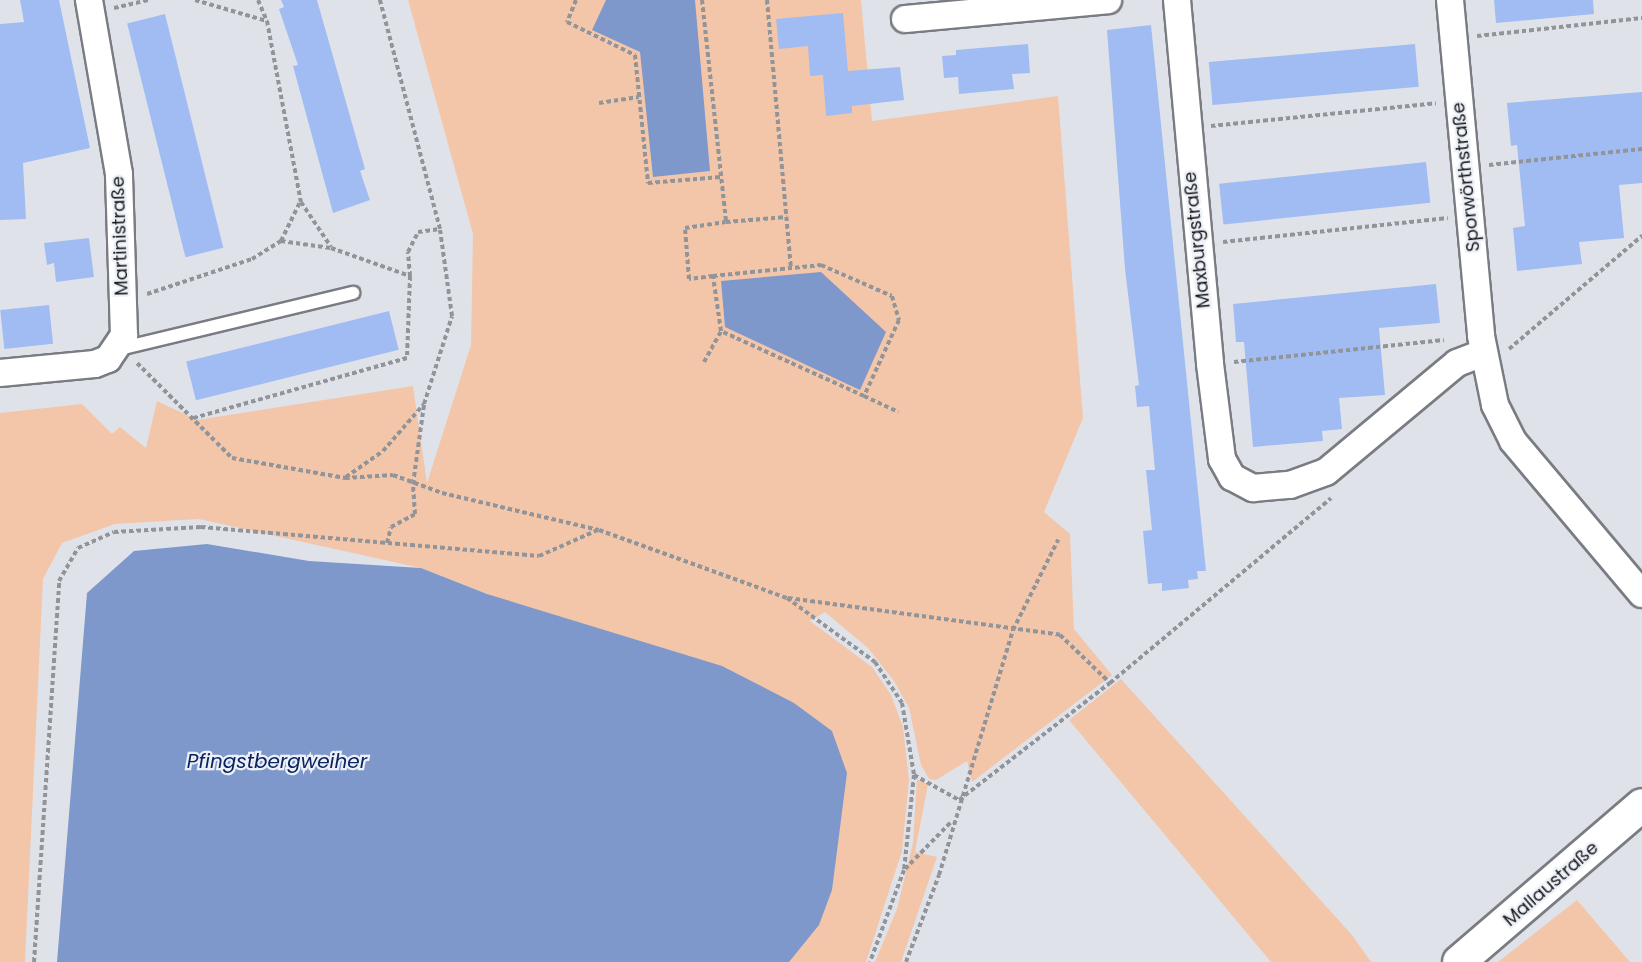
<!DOCTYPE html>
<html>
<head>
<meta charset="utf-8">
<style>
	body { margin:0 }
	#map { position:relative; width:1642px; height:962px; overflow:hidden; background:#dfe3e9; font-family:Poppins,sans-serif }
	div>[style] { position:absolute }
	.green>* { inset:0; background:#f3c6a9 }
	.water>* { inset:0; background:#7e98cc }
	.building>* { inset:0; background:#a1bcf2; transform-origin:0 0 }
	.path>* { height:4px; margin-top:-2px; transform-origin:0; background:repeating-linear-gradient(90deg,#919499 0 4.5px,transparent 0 7.5px) }
	.roads { filter:drop-shadow(2px 0 #797c82) drop-shadow(-2px 0 #797c82) drop-shadow(0 2px #797c82) drop-shadow(0 -2px #797c82) }
	.service>* { height:12px; margin:-6px; padding:0 6px; transform-origin:6px; border-radius:6px; background:#fff }
	.minor>* { height:26px; margin:-13px; padding:0 13px; transform-origin:13px; border-radius:13px; background:#fff }
	.tertiary>* { height:32px; margin:-16px; padding:0 16px; transform-origin:16px; border-radius:16px; background:#fff }
	span { translate:-50% -50%; white-space:nowrap; text-align:center; line-height:1.15; -webkit-text-stroke:4.5px #ecf0f7; paint-order:stroke }
	.street-label { font-size:18px; color:#191a1c }
	.water-label { font-size:20px; color:#0a2361; font-style:italic }
</style>
</head>
<body>
<div id="map">
	<div class="green">
		<i style="clip-path:polygon(408px 0,861px 0,872px 121px,1058px 96px,1083px 418px,1044px 512px,1070px 534px,1074px 629px,1112px 675px,972px 782px,967px 761px,936px 780px,929px 779px,921px 765px,909px 708px,894px 681px,868px 648px,825px 612px,810px 621px,872px 667px,891px 695px,903px 727px,909px 780px,902px 851px,866px 962px,789px 962px,838px 821px,847px 773px,487px 594px,421px 568px,199px 519px,115px 524px,62px 543px,43px 579px,25px 962px,0 962px,0 413px,82px 404px,112px 434px,120px 427px,146px 448px,157px 401px,197px 420px,413px 386px,427px 483px,471px 345px,473px 234px)"></i>
		<i style="clip-path:polygon(1121px 679px,1352px 935px,1371px 962px,1271px 962px,1069px 720px)"></i>
		<i style="clip-path:polygon(917px 779px,928px 784px,915px 852px,937px 857px,901px 962px,875px 962px,897px 909px,913px 843px)"></i>
		<i style="clip-path:polygon(1577px 900px,1630px 962px,1498px 962px)"></i>
	</div>
	<div class="water">
		<i style="clip-path:polygon(606px 0,695px 0,710px 171px,653px 177px,640px 52px,592px 30px)"></i>
		<i style="clip-path:polygon(821px 272px,886px 332px,860px 390px,725px 327px,721px 281px)"></i>
		<i style="clip-path:polygon(207px 544px,309px 561px,421px 568px,487px 594px,722px 666px,794px 703px,832px 731px,847px 773px,832px 890px,819px 925px,789px 962px,57px 962px,87px 593px,134px 551px)"></i>
	</div>
	<div class="building">
		<i style="clip-path:polygon(20px 0,59px 0,90px 148px,23px 163px,26px 219px,0 220px,0 24px,24px 22px)"></i>
		<i style="clip-path:polygon(281px 0,317px 0,365px 169px,360px 171px,370px 200px,333px 213px,293px 66px,298px 65px,279px 9px,284px 7px)"></i>
		<i style="clip-path:polygon(1494px 0,1593px 0,1594px 14px,1496px 23px)"></i>
		<i style="clip-path:polygon(843px 13px,848px 71px,900px 67px,904px 100px,852px 106px,852px 113px,826px 116px,823px 75px,810px 76px,808px 46px,779px 49px,776px 19px)"></i>
		<i style="left:165px;top:14px;width:241px;height:39px;rotate:76deg"></i>
		<i style="clip-path:polygon(1151px 25px,1206px 571px,1197px 571px,1198px 579px,1188px 580px,1189px 588px,1162px 591px,1162px 583px,1148px 584px,1143px 531px,1152px 530px,1146px 470px,1155px 470px,1149px 406px,1137px 407px,1136px 396px,1135px 386px,1139px 385px,1125px 269px,1107px 30px)"></i>
		<i style="clip-path:polygon(1028px 44px,1030px 73px,1012px 74px,1014px 89px,959px 94px,958px 77px,944px 78px,942px 56px,956px 55px,956px 50px)"></i>
		<i style="left:1415px;top:44px;width:43px;height:207px;rotate:85deg"></i>
		<i style="clip-path:polygon(1642px 92px,1642px 183px,1619px 185px,1624px 238px,1579px 242px,1582px 264px,1517px 271px,1513px 228px,1525px 226px,1517px 145px,1511px 146px,1507px 103px)"></i>
		<i style="left:1426px;top:162px;width:41px;height:208px;rotate:84deg"></i>
		<i style="clip-path:polygon(89px 238px,94px 277px,56px 282px,54px 263px,47px 265px,44px 243px)"></i>
		<i style="clip-path:polygon(1436px 284px,1440px 323px,1379px 328px,1385px 395px,1339px 398px,1342px 429px,1322px 431px,1323px 441px,1253px 447px,1244px 342px,1236px 342px,1233px 304px)"></i>
		<i style="left:49px;top:305px;width:39px;height:49px;rotate:84deg"></i>
		<i style="left:389px;top:311px;width:40px;height:209px;rotate:76deg"></i>
	</div>
	<div class="path">
		<i style="left:195px;top:0;width:75px;rotate:16.3deg"></i>
		<i style="left:267px;top:21px;width:184px;rotate:79.4deg"></i>
		<i style="left:301px;top:202px;width:54px;rotate:56.3deg"></i>
		<i style="left:258px;top:0;width:23px;rotate:67deg"></i>
		<i style="left:576px;top:0;width:24px;rotate:112deg"></i>
		<i style="left:567px;top:22px;width:76px;rotate:25.9deg"></i>
		<i style="left:635px;top:55px;width:129px;rotate:84.2deg"></i>
		<i style="left:648px;top:183px;width:73px;rotate:-4.7deg"></i>
		<i style="left:702px;top:0;width:223px;rotate:83.8deg"></i>
		<i style="left:726px;top:222px;width:61px;rotate:-4.7deg"></i>
		<i style="left:767px;top:0;width:268px;rotate:84.9deg"></i>
		<i style="left:114px;top:8px;width:36px;rotate:-13deg"></i>
		<i style="left:1477px;top:36px;width:166px;rotate:-6.2deg"></i>
		<i style="left:599px;top:103px;width:40px;rotate:-8.5deg"></i>
		<i style="left:1211px;top:126px;width:226px;rotate:-5.8deg"></i>
		<i style="left:1489px;top:165px;width:154px;rotate:-6deg"></i>
		<i style="left:281px;top:241px;width:43px;rotate:-64deg"></i>
		<i style="left:1223px;top:242px;width:226px;rotate:-6.1deg"></i>
		<i style="left:821px;top:265px;width:77px;rotate:23.6deg"></i>
		<i style="left:892px;top:296px;width:25px;rotate:74deg"></i>
		<i style="left:899px;top:320px;width:84px;rotate:114.7deg"></i>
		<i style="left:864px;top:396px;width:157px;rotate:-155.6deg"></i>
		<i style="left:721px;top:331px;width:56px;rotate:-98.3deg"></i>
		<i style="left:713px;top:276px;width:109px;rotate:-5.8deg"></i>
		<i style="left:410px;top:276px;width:24px;rotate:-95deg"></i>
		<i style="left:408px;top:252px;width:22px;rotate:-63deg"></i>
		<i style="left:418px;top:232px;width:22px;rotate:-8deg"></i>
		<i style="left:713px;top:276px;width:24px;rotate:173deg"></i>
		<i style="left:689px;top:279px;width:51px;rotate:-94.5deg"></i>
		<i style="left:685px;top:228px;width:41px;rotate:-8.3deg"></i>
		<i style="left:147px;top:294px;width:111px;rotate:-18.4deg"></i>
		<i style="left:252px;top:259px;width:34px;rotate:-32deg"></i>
		<i style="left:281px;top:241px;width:50px;rotate:8deg"></i>
		<i style="left:331px;top:248px;width:84px;rotate:19.5deg"></i>
		<i style="left:410px;top:276px;width:82px;rotate:92.1deg"></i>
		<i style="left:407px;top:358px;width:225px;rotate:164.3deg"></i>
		<i style="left:1509px;top:349px;width:175px;rotate:-40.4deg"></i>
		<i style="left:704px;top:362px;width:35px;rotate:-61deg"></i>
		<i style="left:1234px;top:362px;width:211px;rotate:-6deg"></i>
		<i style="left:137px;top:363px;width:134px;rotate:45deg"></i>
		<i style="left:232px;top:458px;width:115px;rotate:10deg"></i>
		<i style="left:345px;top:478px;width:48px;rotate:-3.6deg"></i>
		<i style="left:393px;top:475px;width:52px;rotate:20.2deg"></i>
		<i style="left:442px;top:493px;width:161px;rotate:13.3deg"></i>
		<i style="left:599px;top:530px;width:200px;rotate:19.9deg"></i>
		<i style="left:787px;top:598px;width:109px;rotate:36deg"></i>
		<i style="left:875px;top:662px;width:49px;rotate:56.6deg"></i>
		<i style="left:902px;top:703px;width:73px;rotate:80.5deg"></i>
		<i style="left:914px;top:775px;width:96px;rotate:96deg"></i>
		<i style="left:904px;top:870px;width:98px;rotate:110.3deg"></i>
		<i style="left:864px;top:396px;width:38px;rotate:25deg"></i>
		<i style="left:346px;top:477px;width:45px;rotate:-35.1deg"></i>
		<i style="left:383px;top:451px;width:62px;rotate:-48.9deg"></i>
		<i style="left:424px;top:404px;width:92px;rotate:-72.3deg"></i>
		<i style="left:452px;top:316px;width:88px;rotate:-97.9deg"></i>
		<i style="left:440px;top:229px;width:237px;rotate:-104.7deg"></i>
		<i style="left:387px;top:543px;width:16px;rotate:-76deg"></i>
		<i style="left:391px;top:527px;width:27px;rotate:-28deg"></i>
		<i style="left:415px;top:514px;width:30px;rotate:-94deg"></i>
		<i style="left:413px;top:484px;width:80px;rotate:-82.1deg"></i>
		<i style="left:788px;top:598px;width:275px;rotate:7.7deg"></i>
		<i style="left:1060px;top:635px;width:69px;rotate:43.8deg"></i>
		<i style="left:914px;top:775px;width:51px;rotate:29.1deg"></i>
		<i style="left:959px;top:800px;width:191px;rotate:-37.8deg"></i>
		<i style="left:1110px;top:683px;width:288px;rotate:-39.9deg"></i>
		<i style="left:905px;top:869px;width:67px;rotate:-45.6deg"></i>
		<i style="left:34px;top:962px;width:382px;rotate:-86.2deg"></i>
		<i style="left:59px;top:581px;width:38px;rotate:-60deg"></i>
		<i style="left:78px;top:548px;width:39px;rotate:-24deg"></i>
		<i style="left:114px;top:532px;width:87px;rotate:-3.3deg"></i>
		<i style="left:201px;top:527px;width:339px;rotate:4.9deg"></i>
		<i style="left:539px;top:556px;width:64px;rotate:-23.8deg"></i>
		<i style="left:906px;top:962px;width:93px;rotate:-69.2deg"></i>
		<i style="left:939px;top:875px;width:256px;rotate:-73.2deg"></i>
		<i style="left:1013px;top:630px;width:101px;rotate:-63.4deg"></i>
	</div>
	<div class="roads">
		<div class="service">
			<i style="left:119px;top:349px;width:241px;rotate:-13.5deg"></i>
		</div>
		<div class="minor">
			<i style="left:1177px;top:0;width:365px;rotate:84.8deg"></i>
			<i style="left:1210px;top:364px;width:96px;rotate:82.8deg"></i>
			<i style="left:1222px;top:459px;width:21px;rotate:61deg"></i>
			<i style="left:1232px;top:477px;width:24px;rotate:28deg"></i>
			<i style="left:1253px;top:488px;width:37px;rotate:-5deg"></i>
			<i style="left:1290px;top:485px;width:38px;rotate:-20deg"></i>
			<i style="left:1326px;top:472px;width:170px;rotate:-39.8deg"></i>
			<i style="left:1457px;top:363px;width:28px;rotate:-21deg"></i>
			<i style="left:1450px;top:0;width:337px;rotate:84.7deg"></i>
			<i style="left:1481px;top:336px;width:70px;rotate:78.5deg"></i>
			<i style="left:1495px;top:405px;width:40px;rotate:63.4deg"></i>
			<i style="left:1513px;top:441px;width:200px;rotate:49.9deg"></i>
			<i style="left:905px;top:19px;width:204px;rotate:-5.3deg"></i>
			<i style="left:0;top:373px;width:95px;rotate:-5.4deg"></i>
			<i style="left:95px;top:364px;width:14px;rotate:-21deg"></i>
			<i style="left:108px;top:359px;width:29px;rotate:-56deg"></i>
			<i style="left:124px;top:335px;width:161px;rotate:-91.8deg"></i>
			<i style="left:119px;top:174px;width:177px;rotate:-99.8deg"></i>
		</div>
		<div class="tertiary">
			<i style="left:1459px;top:962px;width:241px;rotate:-40.6deg"></i>
		</div>
	</div>
	<div class="street-label">
		<span style="left:1466px;top:177px;rotate:-96deg">Sporwörthstraße</span>
		<span style="left:120px;top:236px;rotate:-92deg">Martinistraße</span>
		<span style="left:1197px;top:240px;rotate:-96deg">Maxburgstraße</span>
		<span style="left:1551px;top:884px;rotate:-41deg">Mallaustraße</span>
	</div>
	<div class="water-label">
		<span style="left:277px;top:761px">Pfingstbergweiher</span>
	</div>
</div>
</body>
</html>
